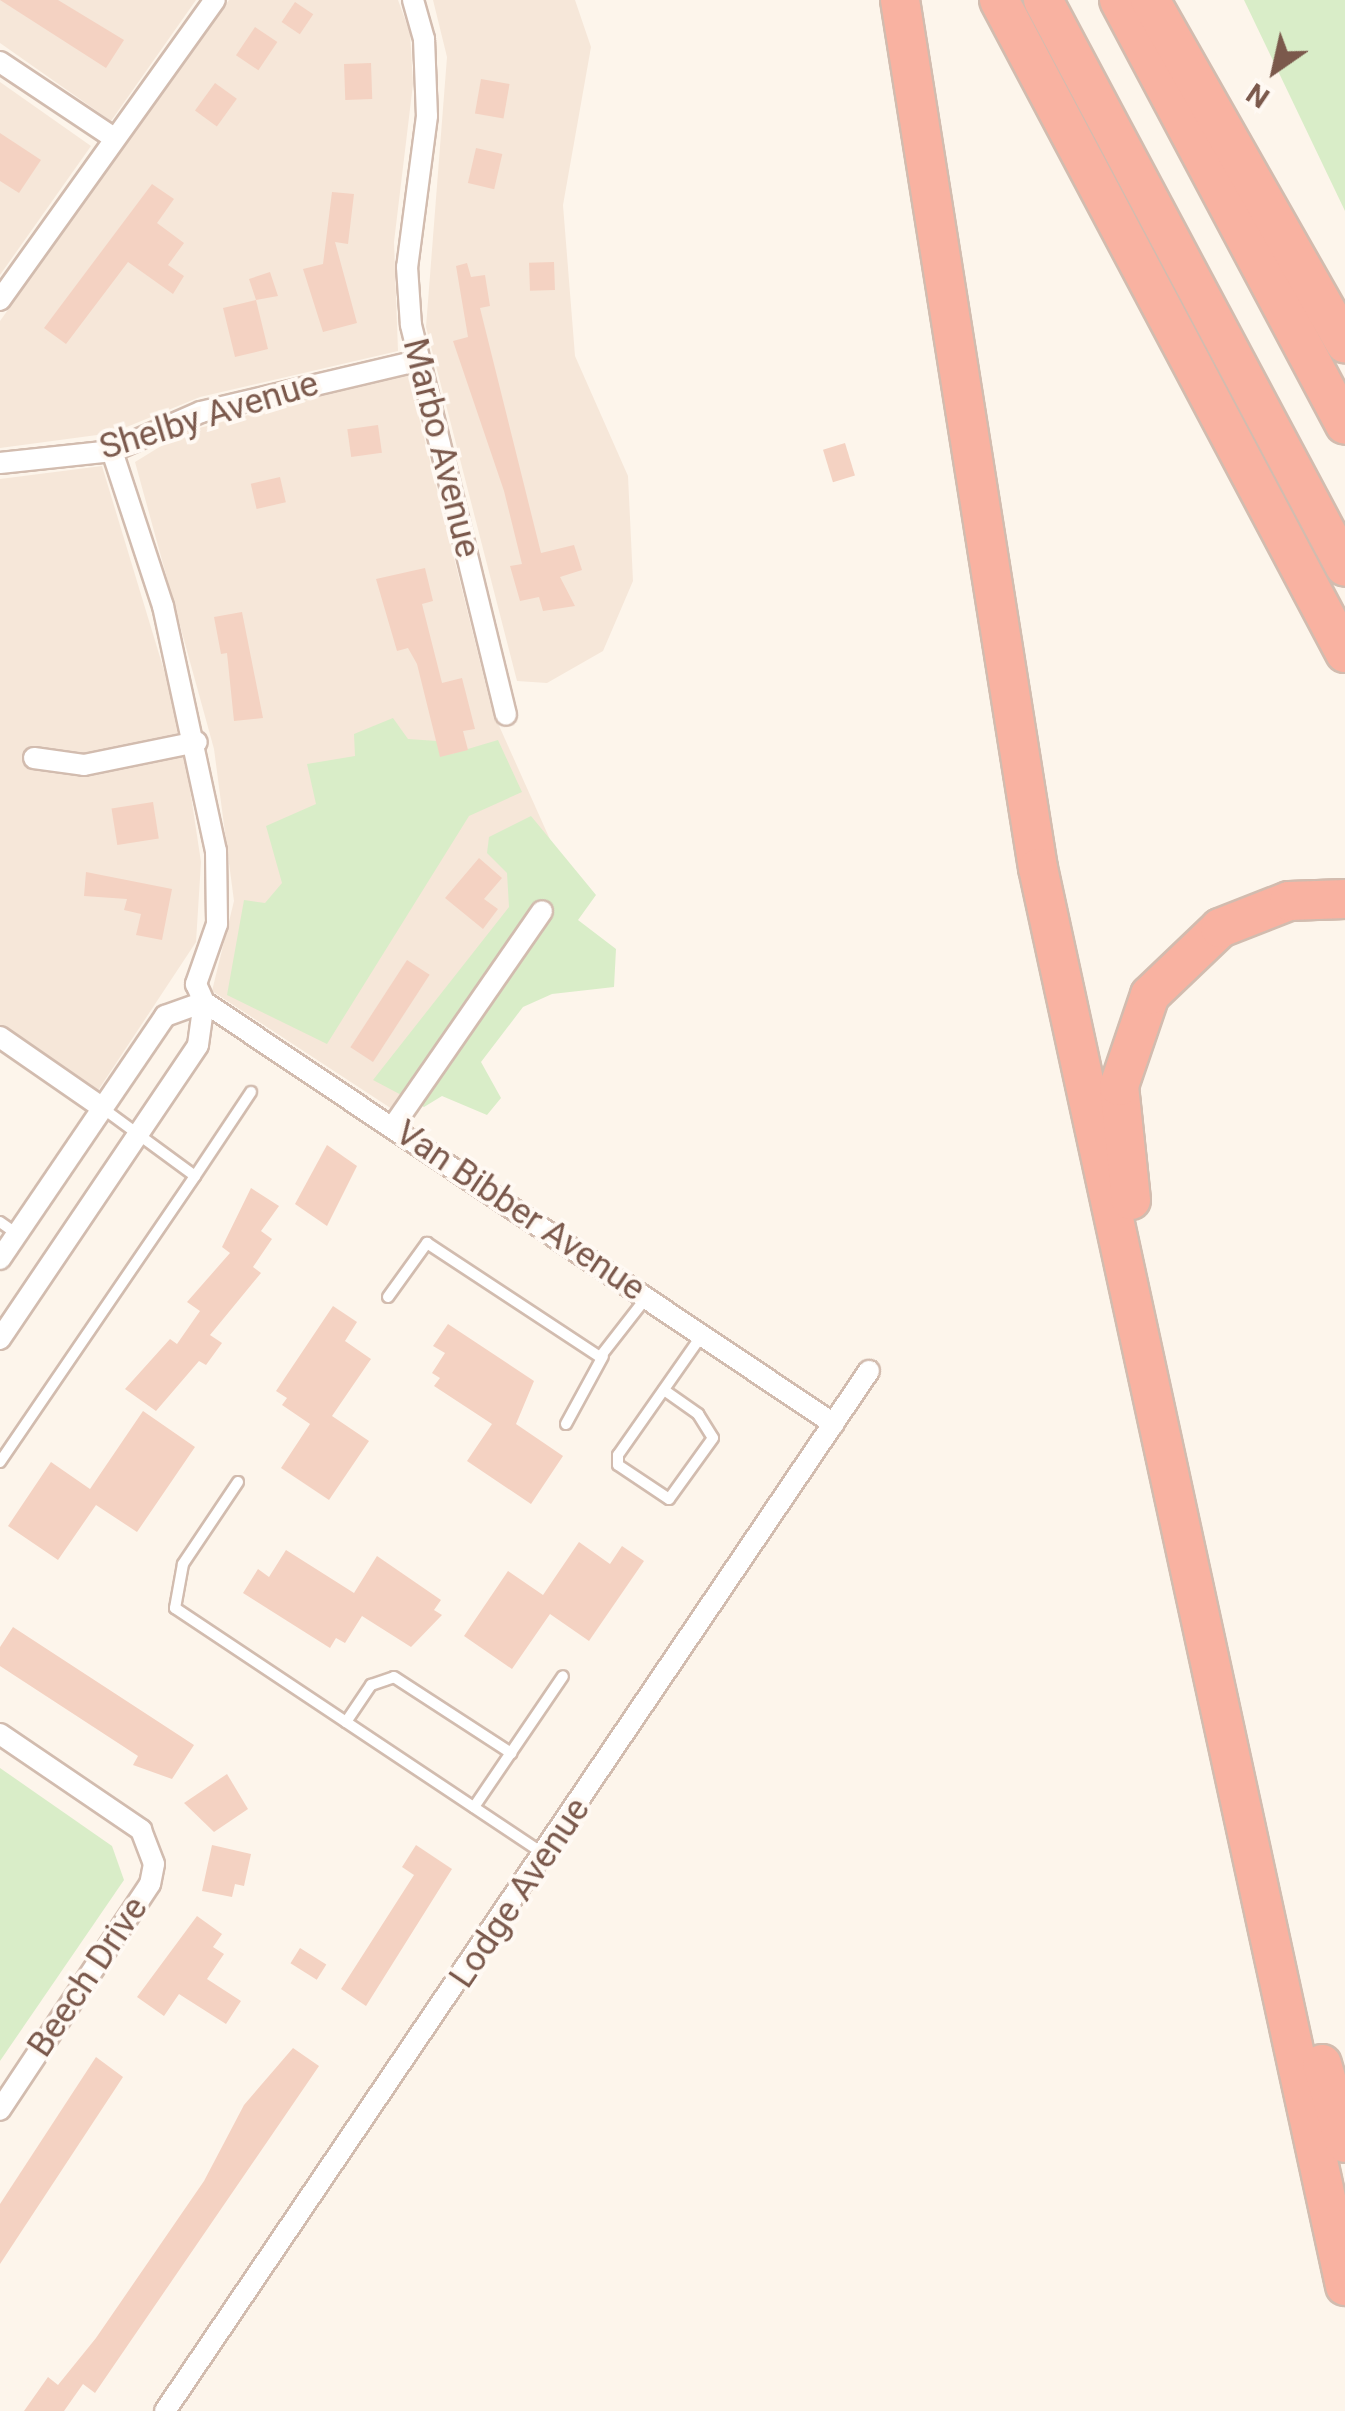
<!DOCTYPE html>
<html>
<head>
<meta charset="utf-8">
<style>
	body { margin:0 }
	#map { position:relative; width:1345px; height:2411px; overflow:hidden; background:#fdf5eb; font-family:Roboto,sans-serif }
	div>[style] { position:absolute }
	.residential>* { inset:0; background:#f6e7d9 }
	.green>* { inset:0; background:#d9edc8 }
	.building>* { inset:0; background:#f4d2c2; transform-origin:0 0 }
	.roads { filter:drop-shadow(2px 0 #d2bcaf) drop-shadow(-2px 0 #d2bcaf) drop-shadow(0 2px #d2bcaf) drop-shadow(0 -2px #d2bcaf) }
	.lane>* { height:10px; margin:-5px; padding:0 5px; transform-origin:5px; border-radius:5px; background:#fff }
	.street>* { height:20px; margin:-10px; padding:0 10px; transform-origin:10px; border-radius:10px; background:#fff }
	.highway>* { height:38px; margin:-19px; padding:0 19px; transform-origin:19px; border-radius:19px; background:#f9b2a1 }
	span { translate:-50% -50%; white-space:nowrap; text-align:center; line-height:1.15; -webkit-text-stroke:8px #fff9f3; paint-order:stroke }
	.street-label { font-size:35px; color:#7b594c }
	.north { position:absolute; left:1225px; top:20px; width:100px; height:100px; -webkit-text-stroke:8px #fff9f3; paint-order:stroke; rotate:214deg; font-size:28px; font-weight:700; line-height:40px; text-align:center; color:#7b594c }
	.north::after { content:''; display:block; margin:auto; width:35px; height:45px; background:#7b594c; clip-path:polygon(50% 0,100% 100%,50% 72%,0 100%) }
</style>
</head>
<body>
<div id="map">
	<div class="residential">
		<i style="clip-path:polygon(0 0,196px 0,111px 121px,0 43px)"></i>
		<i style="clip-path:polygon(229px 0,398px 0,410px 33px,413px 84px,394px 242px,398px 351px,200px 397px,112px 433px,0 448px,0 321px)"></i>
		<i style="clip-path:polygon(433px 0,575px 0,591px 47px,563px 205px,575px 356px,628px 476px,633px 581px,603px 651px,547px 683px,517px 681px,426px 327px,447px 57px)"></i>
		<i style="clip-path:polygon(0 82px,91px 146px,0 275px)"></i>
		<i style="clip-path:polygon(408px 373px,492px 710px,561px 864px,392px 1109px,212px 991px,234px 901px,214px 749px,135px 462px,184px 432px)"></i>
		<i style="clip-path:polygon(102px 466px,180px 723px,201px 862px,196px 942px,97px 1092px,0 1026px,0 479px)"></i>
	</div>
	<div class="green">
		<i style="clip-path:polygon(1244px 0,1345px 0,1345px 211px)"></i>
		<i style="clip-path:polygon(393px 718px,408px 739px,437px 741px,451px 754px,498px 740px,522px 792px,469px 816px,327px 1044px,227px 995px,244px 900px,265px 903px,282px 883px,266px 826px,316px 804px,307px 764px,355px 756px,354px 734px)"></i>
		<i style="clip-path:polygon(531px 816px,596px 895px,578px 920px,616px 949px,614px 987px,552px 994px,523px 1007px,481px 1062px,501px 1098px,487px 1115px,442px 1096px,424px 1107px,373px 1080px,509px 907px,507px 873px,487px 853px,489px 837px)"></i>
		<i style="clip-path:polygon(0 1768px,112px 1846px,124px 1880px,0 2061px)"></i>
	</div>
	<div class="building">
		<i style="clip-path:polygon(0 0,58px 0,124px 40px,106px 68px)"></i>
		<i style="left:295px;top:2px;width:22px;height:24px;rotate:34deg"></i>
		<i style="left:255px;top:27px;width:27px;height:34px;rotate:34deg"></i>
		<i style="left:371px;top:63px;width:36px;height:27px;rotate:88deg"></i>
		<i style="left:481px;top:79px;width:29px;height:35px;rotate:10deg"></i>
		<i style="left:215px;top:83px;width:27px;height:34px;rotate:36deg"></i>
		<i style="clip-path:polygon(0 133px,41px 160px,19px 193px,0 181px)"></i>
		<i style="left:476px;top:148px;width:27px;height:36px;rotate:13deg"></i>
		<i style="clip-path:polygon(152px 184px,174px 199px,157px 223px,184px 243px,168px 265px,184px 276px,173px 294px,128px 262px,66px 344px,44px 328px)"></i>
		<i style="clip-path:polygon(332px 192px,354px 194px,348px 244px,335px 242px,357px 323px,323px 332px,303px 269px,323px 264px)"></i>
		<i style="left:554px;top:262px;width:28px;height:25px;rotate:88deg"></i>
		<i style="clip-path:polygon(467px 263px,471px 277px,485px 275px,490px 306px,480px 308px,541px 553px,574px 545px,582px 570px,560px 577px,575px 606px,543px 611px,539px 597px,520px 601px,510px 566px,522px 564px,504px 491px,453px 341px,468px 337px,456px 266px)"></i>
		<i style="clip-path:polygon(270px 272px,278px 296px,256px 300px,268px 349px,235px 357px,223px 308px,256px 300px,249px 279px)"></i>
		<i style="left:378px;top:425px;width:28px;height:31px;rotate:82deg"></i>
		<i style="left:845px;top:443px;width:34px;height:23px;rotate:73deg"></i>
		<i style="left:280px;top:477px;width:26px;height:30px;rotate:77deg"></i>
		<i style="clip-path:polygon(425px 568px,433px 601px,422px 604px,442px 683px,462px 678px,475px 729px,463px 731px,468px 750px,440px 757px,417px 664px,408px 648px,397px 651px,376px 579px)"></i>
		<i style="clip-path:polygon(242px 612px,263px 718px,234px 721px,227px 653px,221px 654px,214px 617px)"></i>
		<i style="left:153px;top:802px;width:37px;height:42px;rotate:81deg"></i>
		<i style="clip-path:polygon(479px 858px,502px 878px,484px 899px,498px 909px,483px 929px,445px 898px)"></i>
		<i style="clip-path:polygon(86px 872px,172px 889px,162px 940px,136px 935px,141px 914px,124px 910px,127px 899px,84px 896px)"></i>
		<i style="left:407px;top:960px;width:27px;height:104px;rotate:33deg"></i>
		<i style="clip-path:polygon(327px 1145px,357px 1166px,327px 1226px,295px 1204px)"></i>
		<i style="clip-path:polygon(251px 1188px,279px 1206px,261px 1231px,272px 1239px,253px 1267px,261px 1273px,210px 1335px,222px 1343px,206px 1365px,199px 1361px,156px 1411px,125px 1389px,170px 1339px,177px 1344px,200px 1311px,187px 1302px,230px 1253px,222px 1247px)"></i>
		<i style="clip-path:polygon(333px 1306px,357px 1322px,345px 1341px,371px 1359px,332px 1416px,369px 1441px,329px 1500px,281px 1468px,310px 1424px,282px 1405px,287px 1398px,276px 1391px)"></i>
		<i style="clip-path:polygon(448px 1324px,534px 1381px,516px 1424px,563px 1456px,531px 1504px,467px 1461px,492px 1424px,434px 1386px,440px 1378px,432px 1373px,445px 1353px,433px 1346px)"></i>
		<i style="clip-path:polygon(143px 1411px,195px 1447px,137px 1532px,96px 1505px,58px 1560px,8px 1526px,51px 1462px,90px 1489px)"></i>
		<i style="clip-path:polygon(579px 1542px,610px 1564px,622px 1546px,644px 1561px,589px 1641px,550px 1614px,512px 1669px,464px 1636px,508px 1571px,543px 1595px)"></i>
		<i style="clip-path:polygon(286px 1550px,354px 1593px,377px 1556px,441px 1600px,434px 1610px,442px 1615px,411px 1647px,362px 1616px,345px 1643px,336px 1638px,330px 1648px,243px 1593px,258px 1569px,269px 1577px)"></i>
		<i style="clip-path:polygon(13px 1627px,194px 1745px,172px 1779px,133px 1765px,138px 1756px,0 1666px,0 1647px)"></i>
		<i style="clip-path:polygon(227px 1774px,248px 1809px,214px 1832px,184px 1803px)"></i>
		<i style="clip-path:polygon(212px 1845px,251px 1854px,244px 1886px,235px 1884px,232px 1897px,202px 1891px)"></i>
		<i style="clip-path:polygon(416px 1845px,452px 1869px,366px 2006px,341px 1989px,414px 1875px,402px 1867px)"></i>
		<i style="clip-path:polygon(197px 1916px,222px 1934px,213px 1947px,224px 1954px,207px 1979px,241px 2001px,226px 2024px,179px 1994px,164px 2016px,137px 1997px)"></i>
		<i style="left:300px;top:1948px;width:31px;height:18px;rotate:32deg"></i>
		<i style="clip-path:polygon(293px 2048px,319px 2066px,95px 2393px,83px 2384px,64px 2411px,24px 2411px,48px 2377px,58px 2385px,96px 2338px,204px 2181px,244px 2105px)"></i>
		<i style="clip-path:polygon(96px 2057px,123px 2077px,0 2264px,0 2204px)"></i>
	</div>
	<div class="roads">
		<div class="lane">
			<i style="left:195px;top:1176px;width:101px;rotate:-56.3deg"></i>
			<i style="left:0;top:1222px;width:21px;rotate:35deg"></i>
			<i style="left:388px;top:1297px;width:67px;rotate:-54.2deg"></i>
			<i style="left:427px;top:1243px;width:207px;rotate:33.4deg"></i>
			<i style="left:600px;top:1357px;width:75px;rotate:-52.1deg"></i>
			<i style="left:664px;top:1390px;width:42px;rotate:35.2deg"></i>
			<i style="left:698px;top:1414px;width:28px;rotate:58deg"></i>
			<i style="left:713px;top:1438px;width:75px;rotate:125.8deg"></i>
			<i style="left:669px;top:1499px;width:61px;rotate:-146.3deg"></i>
			<i style="left:618px;top:1465px;width:10px;rotate:-90deg"></i>
			<i style="left:618px;top:1455px;width:146px;rotate:-55deg"></i>
			<i style="left:566px;top:1424px;width:77px;rotate:-61.4deg"></i>
			<i style="left:0;top:1462px;width:346px;rotate:-55.7deg"></i>
			<i style="left:195px;top:1176px;width:117px;rotate:-143.7deg"></i>
			<i style="left:238px;top:1482px;width:99px;rotate:123.9deg"></i>
			<i style="left:183px;top:1564px;width:45px;rotate:100.3deg"></i>
			<i style="left:175px;top:1608px;width:445px;rotate:33.7deg"></i>
			<i style="left:346px;top:1722px;width:45px;rotate:-56deg"></i>
			<i style="left:371px;top:1685px;width:24px;rotate:-19deg"></i>
			<i style="left:394px;top:1677px;width:140px;rotate:33deg"></i>
			<i style="left:474px;top:1807px;width:158px;rotate:-55.8deg"></i>
		</div>
		<div class="street">
			<i style="left:413px;top:0;width:41px;rotate:74.2deg"></i>
			<i style="left:424px;top:39px;width:77px;rotate:87.8deg"></i>
			<i style="left:427px;top:116px;width:152px;rotate:97.5deg"></i>
			<i style="left:407px;top:267px;width:58px;rotate:86.1deg"></i>
			<i style="left:411px;top:325px;width:401px;rotate:76.3deg"></i>
			<i style="left:0;top:62px;width:137px;rotate:33.7deg"></i>
			<i style="left:0;top:300px;width:369px;rotate:-54.4deg"></i>
			<i style="left:112px;top:451px;width:163px;rotate:71.8deg"></i>
			<i style="left:163px;top:606px;width:251px;rotate:77.8deg"></i>
			<i style="left:216px;top:851px;width:73px;rotate:89.2deg"></i>
			<i style="left:217px;top:924px;width:64px;rotate:109.3deg"></i>
			<i style="left:196px;top:984px;width:20px;rotate:66deg"></i>
			<i style="left:0;top:463px;width:113px;rotate:-6.1deg"></i>
			<i style="left:112px;top:451px;width:97px;rotate:-23.7deg"></i>
			<i style="left:201px;top:412px;width:221px;rotate:-13.3deg"></i>
			<i style="left:34px;top:758px;width:50px;rotate:8deg"></i>
			<i style="left:84px;top:765px;width:115px;rotate:-11.5deg"></i>
			<i style="left:204px;top:1002px;width:758px;rotate:33.82deg"></i>
			<i style="left:0;top:1037px;width:123px;rotate:34.7deg"></i>
			<i style="left:394px;top:1125px;width:260px;rotate:-55.3deg"></i>
			<i style="left:0;top:1259px;width:294px;rotate:-55.8deg"></i>
			<i style="left:165px;top:1016px;width:41px;rotate:-19.7deg"></i>
			<i style="left:0;top:1339px;width:354px;rotate:-56deg"></i>
			<i style="left:198px;top:1045px;width:43px;rotate:-82.1deg"></i>
			<i style="left:0;top:1734px;width:171px;rotate:34.2deg"></i>
			<i style="left:141px;top:1830px;width:36px;rotate:69deg"></i>
			<i style="left:154px;top:1864px;width:20px;rotate:101deg"></i>
			<i style="left:150px;top:1884px;width:271px;rotate:123.6deg"></i>
			<i style="left:165px;top:2411px;width:1256px;rotate:-55.91deg"></i>
		</div>
		<div class="highway">
			<i style="left:900px;top:0;width:879px;rotate:80.97deg"></i>
			<i style="left:1038px;top:868px;width:1451px;rotate:77.78deg"></i>
			<i style="left:999px;top:0;width:739px;rotate:62.08deg"></i>
			<i style="left:1043px;top:0;width:642px;rotate:61.96deg"></i>
			<i style="left:1119px;top:0;width:481px;rotate:62deg"></i>
			<i style="left:1150px;top:0;width:395px;rotate:60.4deg"></i>
			<i style="left:1131px;top:1200px;width:115px;rotate:-96deg"></i>
			<i style="left:1119px;top:1086px;width:96px;rotate:-71.2deg"></i>
			<i style="left:1150px;top:995px;width:97px;rotate:-43.7deg"></i>
			<i style="left:1220px;top:928px;width:74px;rotate:-21.4deg"></i>
			<i style="left:1289px;top:901px;width:56px;rotate:-2deg"></i>
			<i style="left:1322px;top:2064px;width:82px;rotate:73.8deg"></i>
		</div>
	</div>
	<div class="street-label">
		<span style="left:209px;top:416px;rotate:-17deg">Shelby Avenue</span>
		<span style="left:441px;top:448px;rotate:76deg">Marbo Avenue</span>
		<span style="left:520px;top:1211px;rotate:34deg">Van Bibber Avenue</span>
		<span style="left:520px;top:1893px;rotate:-56deg">Lodge Avenue</span>
		<span style="left:88px;top:1977px;rotate:-56deg">Beech Drive</span>
	</div>
	<div class="north">N</div>
</div>
</body>
</html>
